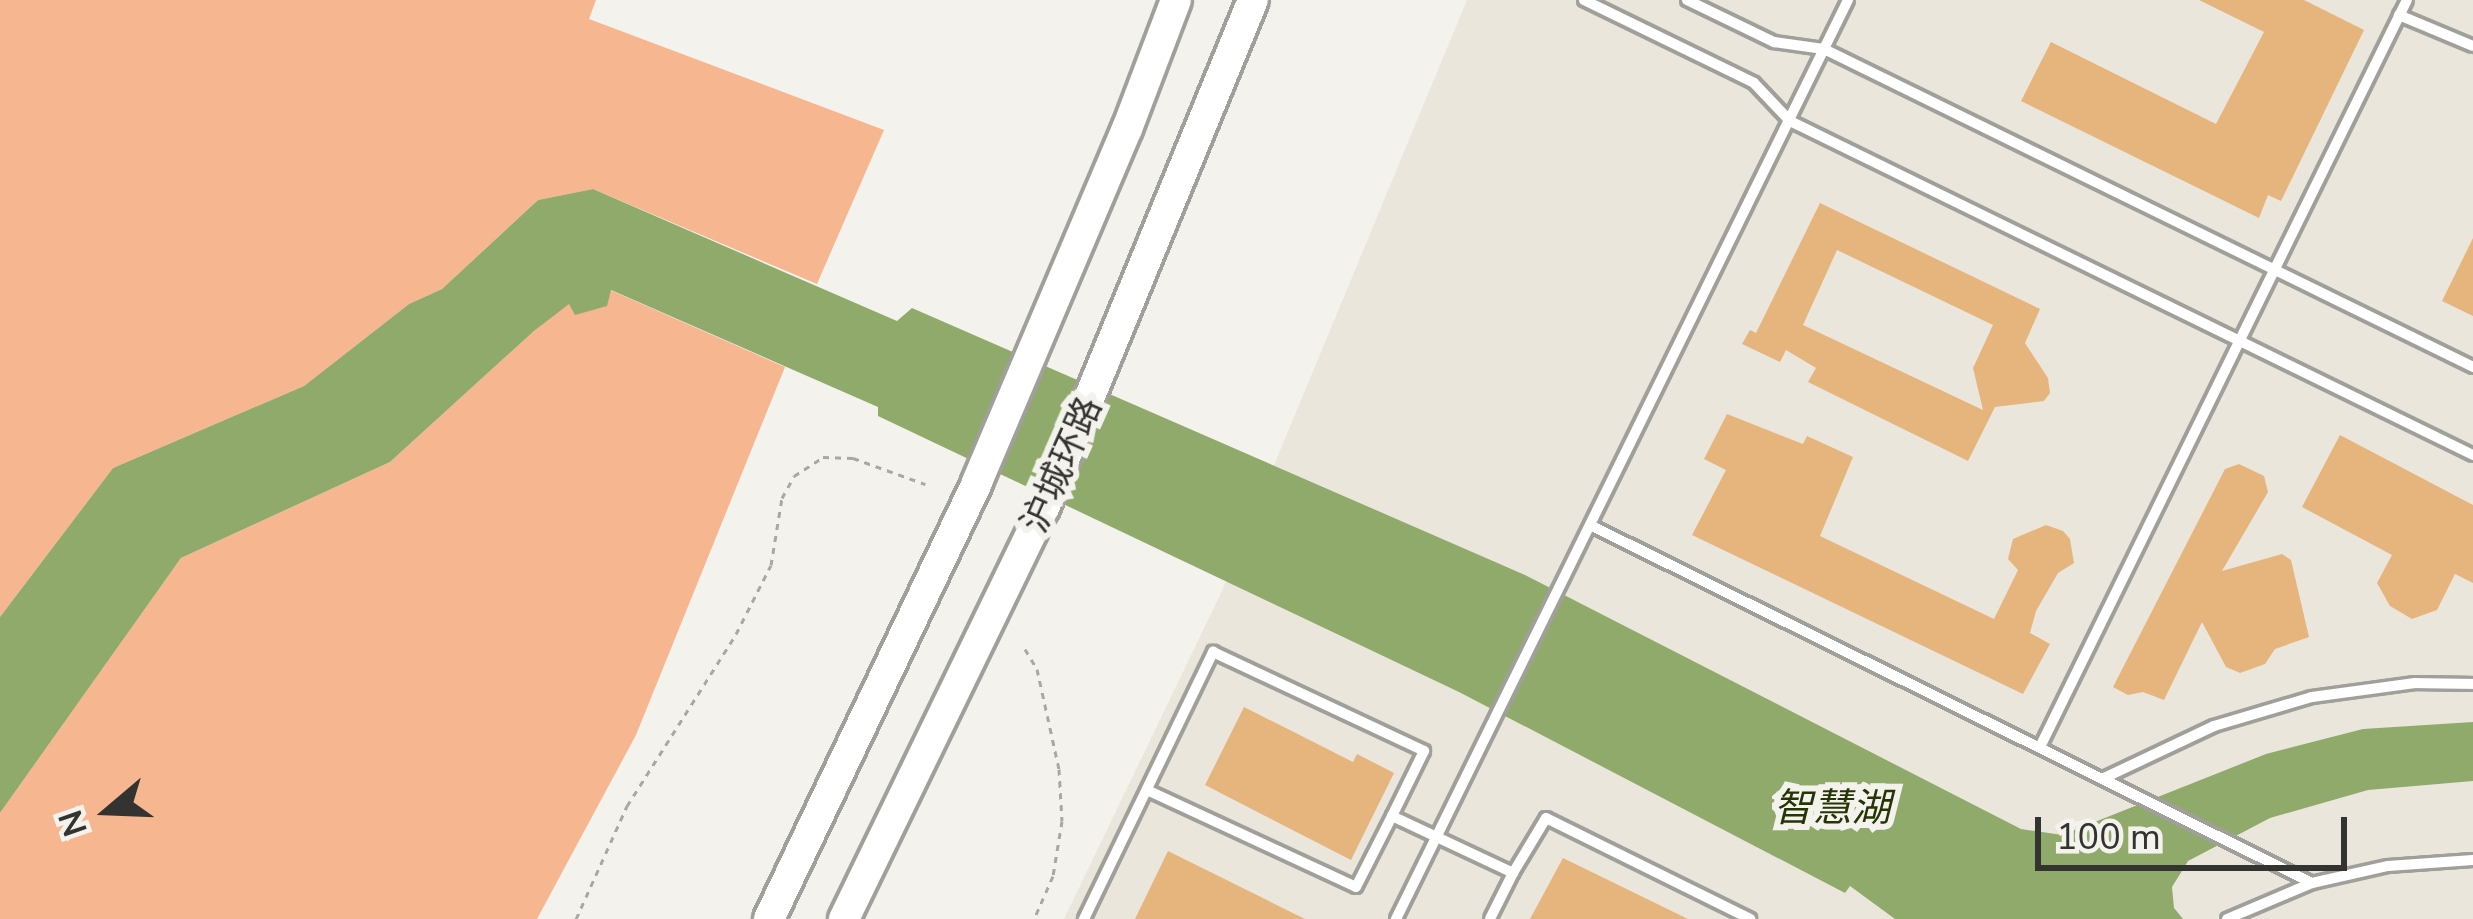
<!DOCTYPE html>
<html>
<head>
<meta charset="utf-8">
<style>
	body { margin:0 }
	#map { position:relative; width:2473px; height:919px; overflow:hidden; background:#f4f2ed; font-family:"Nunito Sans","Noto Sans SC",sans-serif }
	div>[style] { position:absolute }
	.built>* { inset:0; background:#ebe6db }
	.green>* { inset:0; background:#f6b690 }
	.water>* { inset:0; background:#90aa6b }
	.building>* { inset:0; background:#e5b57d }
	.path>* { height:3px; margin-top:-1.5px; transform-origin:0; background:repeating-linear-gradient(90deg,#a8a7a3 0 6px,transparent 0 12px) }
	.roads { filter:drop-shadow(3px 0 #a09f9a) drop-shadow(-3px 0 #a09f9a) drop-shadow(0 3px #a09f9a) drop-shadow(0 -3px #a09f9a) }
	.lane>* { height:10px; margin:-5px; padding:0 5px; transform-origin:5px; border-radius:5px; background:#fff }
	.secondary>* { height:30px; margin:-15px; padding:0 15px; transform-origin:15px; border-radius:15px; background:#fff }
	span { translate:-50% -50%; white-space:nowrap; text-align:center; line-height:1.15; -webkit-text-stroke:12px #f4f2ed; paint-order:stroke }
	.street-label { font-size:36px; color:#333331 }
	.water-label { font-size:39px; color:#253504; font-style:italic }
	.north { position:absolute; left:48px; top:751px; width:120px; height:120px; -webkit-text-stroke:9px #f4f2ed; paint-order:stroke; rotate:251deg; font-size:33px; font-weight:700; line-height:48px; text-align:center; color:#333331 }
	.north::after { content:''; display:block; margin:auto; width:42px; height:54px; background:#333331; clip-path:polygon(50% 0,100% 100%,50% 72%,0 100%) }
	.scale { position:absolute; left:2035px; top:817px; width:312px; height:54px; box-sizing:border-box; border:6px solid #333331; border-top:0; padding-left:15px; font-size:36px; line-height:42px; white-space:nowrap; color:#333331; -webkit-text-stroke:9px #f4f2ed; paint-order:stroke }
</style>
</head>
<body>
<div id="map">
	<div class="built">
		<i style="clip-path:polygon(1467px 0,2473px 0,2473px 919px,1064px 919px,1221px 593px)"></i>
	</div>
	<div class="green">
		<i style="clip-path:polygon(0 0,596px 0,589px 19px,884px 130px,817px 284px,593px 189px,538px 200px,442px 289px,409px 304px,304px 386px,113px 468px,0 617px)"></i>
		<i style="clip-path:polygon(610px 290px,785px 367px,636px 735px,537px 919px,0 919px,0 813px,181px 558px,390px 462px,534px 331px,569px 303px)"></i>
	</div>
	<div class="water">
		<i style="clip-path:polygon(593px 189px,897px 321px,912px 308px,1525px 575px,2021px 829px,2062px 835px,2266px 754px,2363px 729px,2473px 722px,2473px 781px,2368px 790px,2270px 818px,2188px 861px,2172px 887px,2174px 908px,2183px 919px,1895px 919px,1850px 886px,1845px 893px,1459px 692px,878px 416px,878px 407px,611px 290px,607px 306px,575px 315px,569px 304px,534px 331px,390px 462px,181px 558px,0 813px,0 617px,113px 468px,304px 386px,409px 304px,442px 289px,538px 200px)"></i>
	</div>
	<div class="building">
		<i style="clip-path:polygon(2199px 0,2304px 0,2364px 30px,2281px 201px,2268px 195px,2259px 218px,2021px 101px,2051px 42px,2216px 124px,2264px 32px)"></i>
		<i style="clip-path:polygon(evenodd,1820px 203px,2040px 309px,2025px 343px,2048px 378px,2050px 393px,2044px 401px,1995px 407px,1968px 461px,1808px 382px,1816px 368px,1786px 350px,1780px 362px,1742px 344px,1750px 330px,1756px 333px,1820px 203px,1837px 250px,1993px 325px,1973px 368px,1983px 410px,1803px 325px,1837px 250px)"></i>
		<i style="clip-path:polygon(2473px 238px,2473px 316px,2442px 301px)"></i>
		<i style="clip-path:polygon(1727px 414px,1803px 444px,1807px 436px,1853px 457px,1820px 536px,1994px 619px,2018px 570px,2008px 559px,2013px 539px,2046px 525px,2063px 531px,2070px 539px,2074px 563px,2058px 573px,2036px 611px,2030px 633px,2050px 644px,2023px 694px,1692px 535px,1726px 470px,1704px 459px)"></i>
		<i style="clip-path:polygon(2340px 435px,2473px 505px,2473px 583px,2455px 574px,2437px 610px,2412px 619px,2390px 606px,2377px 583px,2392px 555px,2302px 507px)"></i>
		<i style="clip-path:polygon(2239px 464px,2264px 476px,2268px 492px,2222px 571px,2282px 554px,2291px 560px,2309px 637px,2275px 649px,2265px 664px,2240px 673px,2226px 667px,2202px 622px,2164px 700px,2143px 692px,2128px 695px,2113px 687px,2225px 469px)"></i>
		<i style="clip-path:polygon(1244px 707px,1353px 762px,1357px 754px,1394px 773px,1351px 860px,1205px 785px)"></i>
		<i style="clip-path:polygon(1168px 851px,1305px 919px,1135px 919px)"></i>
		<i style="clip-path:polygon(1563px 858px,1688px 919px,1530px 919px)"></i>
	</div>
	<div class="path">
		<i style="left:1025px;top:649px;width:23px;rotate:59deg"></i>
		<i style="left:1037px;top:669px;width:102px;rotate:77.6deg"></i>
		<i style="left:1059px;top:769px;width:52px;rotate:86.7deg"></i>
		<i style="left:1062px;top:821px;width:56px;rotate:99.3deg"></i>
		<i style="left:1053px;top:876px;width:47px;rotate:113.8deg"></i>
		<i style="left:576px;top:919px;width:124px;rotate:-65.7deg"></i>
		<i style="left:627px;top:806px;width:204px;rotate:-57.6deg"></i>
		<i style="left:736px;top:634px;width:77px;rotate:-63.1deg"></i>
		<i style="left:771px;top:565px;width:68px;rotate:-80.7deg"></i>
		<i style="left:782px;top:498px;width:25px;rotate:-61deg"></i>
		<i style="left:794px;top:476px;width:35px;rotate:-33deg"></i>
		<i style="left:823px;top:457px;width:30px;rotate:2deg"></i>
		<i style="left:853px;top:458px;width:77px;rotate:19.9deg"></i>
	</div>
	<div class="roads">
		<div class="lane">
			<i style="left:1584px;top:0;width:189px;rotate:26deg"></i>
			<i style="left:1754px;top:83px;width:52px;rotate:46.5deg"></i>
			<i style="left:1790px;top:121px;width:760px;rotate:26.06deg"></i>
			<i style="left:1687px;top:0;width:97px;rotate:25.8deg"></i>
			<i style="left:1774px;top:42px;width:50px;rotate:8deg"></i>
			<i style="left:1824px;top:49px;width:723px;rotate:26.1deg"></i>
			<i style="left:2399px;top:15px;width:80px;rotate:22.7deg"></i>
			<i style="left:1590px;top:525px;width:806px;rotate:26.37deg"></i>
			<i style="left:2040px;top:747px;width:832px;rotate:-63.84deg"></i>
			<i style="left:2104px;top:778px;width:122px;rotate:-25.3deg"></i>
			<i style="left:2214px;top:726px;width:102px;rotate:-16.5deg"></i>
			<i style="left:2312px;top:697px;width:104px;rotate:-7.7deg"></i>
			<i style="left:2415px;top:683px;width:58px;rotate:1deg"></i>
			<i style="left:1147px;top:790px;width:230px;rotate:24.9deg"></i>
			<i style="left:1356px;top:887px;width:80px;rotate:-63.1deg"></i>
			<i style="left:1513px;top:873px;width:64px;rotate:-59deg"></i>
			<i style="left:1546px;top:818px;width:228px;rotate:26.3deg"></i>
			<i style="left:1084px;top:919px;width:297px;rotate:-64.2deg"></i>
			<i style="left:1213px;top:652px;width:233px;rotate:25.1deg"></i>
			<i style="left:1424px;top:751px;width:72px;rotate:116.2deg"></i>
			<i style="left:1392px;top:816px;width:134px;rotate:25.2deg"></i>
			<i style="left:1513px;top:873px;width:51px;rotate:116.6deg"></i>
			<i style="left:1396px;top:919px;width:1024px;rotate:-63.81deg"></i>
			<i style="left:2227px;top:919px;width:92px;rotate:-23deg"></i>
			<i style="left:2312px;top:883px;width:78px;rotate:-12.6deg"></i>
			<i style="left:2388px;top:866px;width:85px;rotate:-4deg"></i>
		</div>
		<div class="secondary">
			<i style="left:769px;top:919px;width:484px;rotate:-64.5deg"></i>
			<i style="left:977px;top:482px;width:384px;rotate:-67deg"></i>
			<i style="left:1127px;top:129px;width:138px;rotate:-69.2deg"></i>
			<i style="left:844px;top:919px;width:457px;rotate:-64.1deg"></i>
			<i style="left:1044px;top:508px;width:549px;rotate:-67.64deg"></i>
		</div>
	</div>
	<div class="street-label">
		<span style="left:1062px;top:465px;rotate:-66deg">沪城环路</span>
	</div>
	<div class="water-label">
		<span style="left:1832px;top:809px">智慧湖</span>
	</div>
	<div class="north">N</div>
	<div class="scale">100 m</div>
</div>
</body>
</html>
